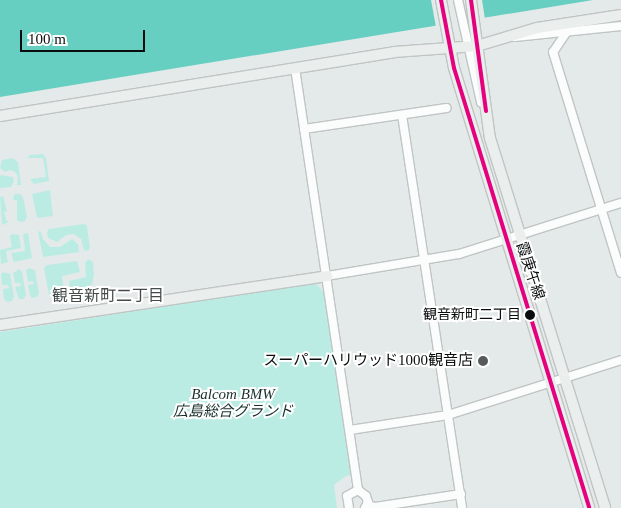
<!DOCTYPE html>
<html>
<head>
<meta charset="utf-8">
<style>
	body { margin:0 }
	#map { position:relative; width:621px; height:508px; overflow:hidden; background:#e4eae9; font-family:"Times New Roman","Noto Sans JP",serif }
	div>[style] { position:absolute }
	.green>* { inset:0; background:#bbece4 }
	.water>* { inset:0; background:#67cfc2 }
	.pier>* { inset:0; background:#e4eae9 }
	.roads { filter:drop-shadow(1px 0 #c0c5c4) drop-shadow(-1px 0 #c0c5c4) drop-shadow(0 1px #c0c5c4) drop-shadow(0 -1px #c0c5c4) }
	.street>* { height:8px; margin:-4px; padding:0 4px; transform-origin:4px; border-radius:4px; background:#fbfcfc }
	.secondary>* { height:10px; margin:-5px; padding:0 5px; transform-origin:5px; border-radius:5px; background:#eaeeed }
	.bus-1>* { height:4px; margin:-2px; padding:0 2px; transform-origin:2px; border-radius:2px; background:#e5007d }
	.dots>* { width:14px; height:14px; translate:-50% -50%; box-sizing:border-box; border:2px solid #fff; border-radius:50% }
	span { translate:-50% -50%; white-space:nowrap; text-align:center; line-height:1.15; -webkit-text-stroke:4px #fff; paint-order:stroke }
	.bus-label { font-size:14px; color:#0a0d0d }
	.right { translate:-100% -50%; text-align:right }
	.street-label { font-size:15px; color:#0a0d0d }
	.poi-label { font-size:15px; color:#0a0d0d }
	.park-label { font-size:15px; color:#182f2b; font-style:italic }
	.neighbourhood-label { font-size:16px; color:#444c4b }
	.scale { position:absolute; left:20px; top:30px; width:125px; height:22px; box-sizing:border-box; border:2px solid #0a0d0d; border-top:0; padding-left:6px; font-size:15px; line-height:18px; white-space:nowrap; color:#0a0d0d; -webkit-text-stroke:4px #fff; paint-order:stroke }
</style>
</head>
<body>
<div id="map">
	<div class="green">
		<i style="clip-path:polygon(43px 154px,46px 158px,49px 181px,34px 184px,30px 179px,46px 177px,43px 158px,27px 158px,30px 155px)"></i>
		<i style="clip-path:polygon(13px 158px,18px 162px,21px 185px,17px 185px,18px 177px,15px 172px,10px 170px,5px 172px,0 168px,2px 160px)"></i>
		<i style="clip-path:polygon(0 175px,13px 177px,14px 181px,11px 187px,0 188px)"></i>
		<i style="clip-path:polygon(50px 190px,53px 216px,37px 218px,32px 194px)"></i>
		<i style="clip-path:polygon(15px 194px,20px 194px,23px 197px,27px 217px,25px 221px,20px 222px,17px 220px,17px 200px,14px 200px,13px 197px)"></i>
		<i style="clip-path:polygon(3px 196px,7px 211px,4px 212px,6px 220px,9px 222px,2px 225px,0 197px)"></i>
		<i style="clip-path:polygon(84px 224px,87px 226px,90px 248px,88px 251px,84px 250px,81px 239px,74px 234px,66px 235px,57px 242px,48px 238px,47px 232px,49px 229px)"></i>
		<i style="clip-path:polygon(38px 231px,41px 232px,43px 239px,50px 247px,60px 247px,72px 239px,78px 244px,79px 252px,43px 257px)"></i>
		<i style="clip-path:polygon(28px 233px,32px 258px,14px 262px,11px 253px,25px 251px,23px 234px)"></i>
		<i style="clip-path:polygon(12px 234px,19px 235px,21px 248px,6px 251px,8px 262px,1px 264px,0 250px,12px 247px,10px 236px)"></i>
		<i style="clip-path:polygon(88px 259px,93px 262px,94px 275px,92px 284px,84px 290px,72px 292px,70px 289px,69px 281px,86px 277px,85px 263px)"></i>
		<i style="clip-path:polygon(77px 261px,80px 272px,62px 276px,64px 292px,49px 295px,44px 268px,47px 265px)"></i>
		<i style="clip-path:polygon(28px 268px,35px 270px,39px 293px,37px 297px,32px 298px,30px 295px,28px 285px,34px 284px,33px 281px,28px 282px,26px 271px)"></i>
		<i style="clip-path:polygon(19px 269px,22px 272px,26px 295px,24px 299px,19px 299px,15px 287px,21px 286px,20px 283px,15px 283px,13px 273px)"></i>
		<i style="clip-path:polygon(3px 272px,10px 274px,14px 297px,12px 301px,7px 302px,4px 299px,3px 289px,9px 288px,8px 285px,2px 285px,1px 275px)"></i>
		<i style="clip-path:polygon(315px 283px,324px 292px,352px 475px,346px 476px,334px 485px,337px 508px,0 508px,0 332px)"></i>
	</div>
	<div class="water">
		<i style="clip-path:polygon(0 0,593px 0,0 97px)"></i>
	</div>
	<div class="pier">
		<i style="clip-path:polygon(431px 0,482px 0,485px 19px,436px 27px)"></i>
	</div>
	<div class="roads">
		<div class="street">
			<i style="left:458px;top:0;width:105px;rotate:77.3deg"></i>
			<i style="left:566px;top:33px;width:23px;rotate:124deg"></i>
			<i style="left:553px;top:52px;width:231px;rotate:72.9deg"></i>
			<i style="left:515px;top:37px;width:107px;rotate:-5.9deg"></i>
			<i style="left:295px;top:68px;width:427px;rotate:81.5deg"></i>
			<i style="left:402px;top:115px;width:398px;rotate:81.3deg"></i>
			<i style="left:304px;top:129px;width:144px;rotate:-8.4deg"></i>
			<i style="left:327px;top:276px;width:134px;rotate:-9.5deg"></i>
			<i style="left:459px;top:254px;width:170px;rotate:-17.5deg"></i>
			<i style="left:350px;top:430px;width:99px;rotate:-8.7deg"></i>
			<i style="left:448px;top:415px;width:182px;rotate:-17.6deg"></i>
			<i style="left:367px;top:505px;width:8px;rotate:14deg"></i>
			<i style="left:375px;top:507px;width:87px;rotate:-8.6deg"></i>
			<i style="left:349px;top:508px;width:12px;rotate:-99deg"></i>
			<i style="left:347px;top:496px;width:13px;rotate:-29deg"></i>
			<i style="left:358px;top:490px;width:10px;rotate:37deg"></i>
			<i style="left:366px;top:496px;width:6px;rotate:72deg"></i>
			<i style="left:368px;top:502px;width:7px;rotate:117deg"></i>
		</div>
		<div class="secondary">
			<i style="left:441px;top:0;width:69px;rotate:79.2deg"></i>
			<i style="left:454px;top:68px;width:460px;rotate:72.9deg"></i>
			<i style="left:471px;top:0;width:139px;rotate:82.2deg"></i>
			<i style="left:490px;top:138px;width:387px;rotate:72.7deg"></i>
			<i style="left:0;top:116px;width:399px;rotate:-9.2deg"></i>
			<i style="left:394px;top:52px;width:83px;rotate:-4.1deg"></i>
			<i style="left:477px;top:46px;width:63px;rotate:-16.7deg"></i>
			<i style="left:537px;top:28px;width:85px;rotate:-8.8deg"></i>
			<i style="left:0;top:325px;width:331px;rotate:-8.5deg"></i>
		</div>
	</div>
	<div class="bus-1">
		<i style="left:441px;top:0;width:69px;rotate:79.2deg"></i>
		<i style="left:454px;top:68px;width:460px;rotate:72.9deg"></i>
		<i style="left:471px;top:0;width:112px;rotate:82.3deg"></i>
	</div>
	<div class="dots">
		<i style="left:530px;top:315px;background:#0a0d0d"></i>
		<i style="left:483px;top:361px;background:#565a5a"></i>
	</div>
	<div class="bus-label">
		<span class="right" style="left:521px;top:315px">観音新町二丁目</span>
	</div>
	<div class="street-label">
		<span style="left:530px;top:271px;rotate:72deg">霞庚午線</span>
	</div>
	<div class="poi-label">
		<span class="right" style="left:473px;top:361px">スーパーハリウッド1000観音店</span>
	</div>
	<div class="park-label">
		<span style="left:233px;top:403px">Balcom BMW<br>広島総合グランド</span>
	</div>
	<div class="neighbourhood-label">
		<span style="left:108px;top:296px">観音新町二丁目</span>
	</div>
	<div class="scale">100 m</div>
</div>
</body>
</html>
